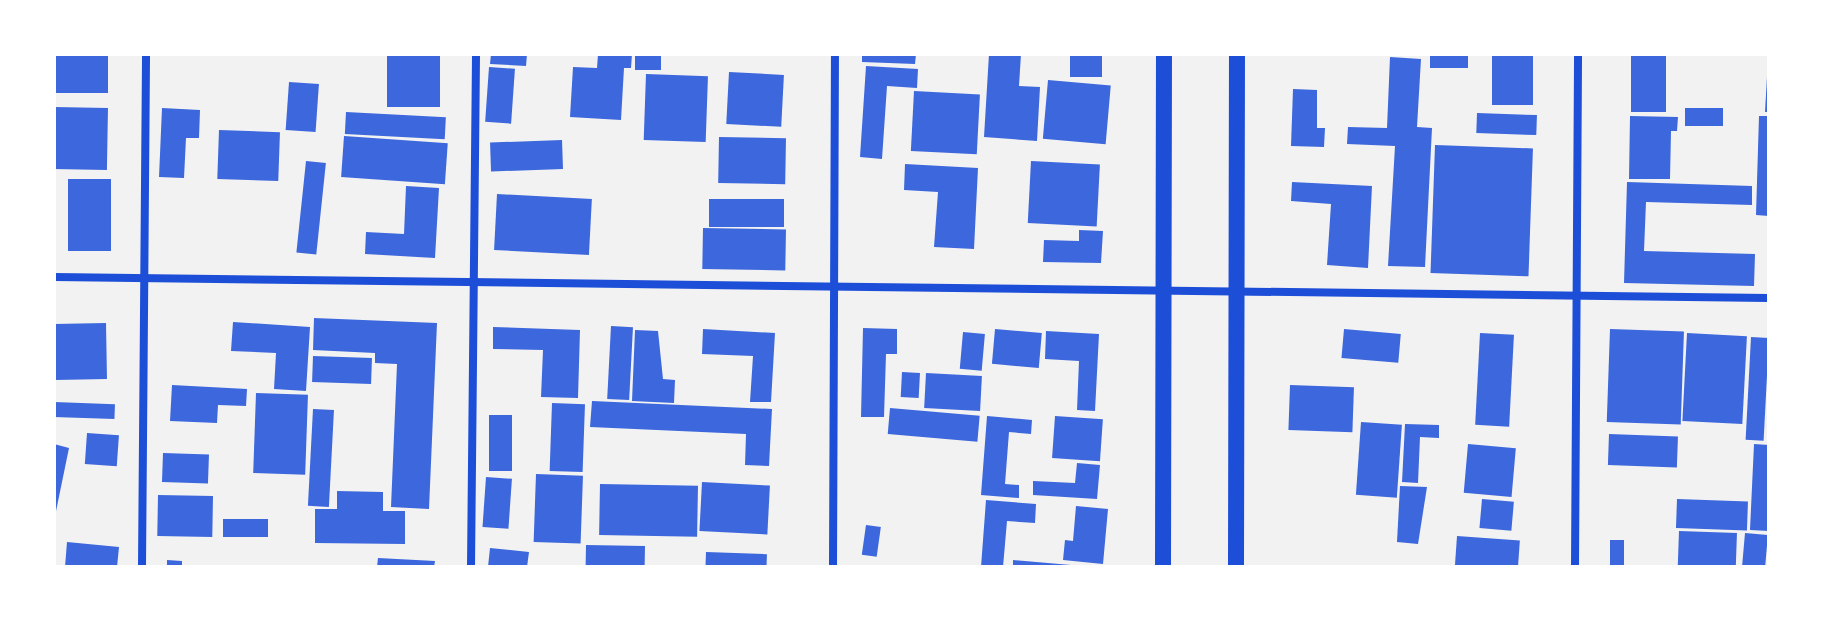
<!DOCTYPE html>
<html>
<head>
<meta charset="utf-8">
<style>
	body { margin:0 }
	#map { position:relative; width:1823px; height:621px; overflow:hidden; background:#f2f2f2; font-family:"Alegreya Sans",sans-serif }
	div>[style] { position:absolute }
	.building>* { inset:0; background:#3d67dc; transform-origin:0 0 }
	.minor>* { height:8px; margin:-4px; padding:0 4px; transform-origin:4px; border-radius:4px; background:#1d4ed8 }
	.secondary>* { height:16px; margin:-8px; padding:0 8px; transform-origin:8px; border-radius:8px; background:#1d4ed8 }
	span { translate:-50% -50%; white-space:nowrap; text-align:center; line-height:1.15; -webkit-text-stroke:8px #fff; paint-order:stroke }
	.frame { position:absolute; inset:0; border:56px solid #fff; pointer-events:none }
</style>
</head>
<body>
<div id="map">
	<div class="building">
		<i style="left:54px;top:54px;width:54px;height:39px"></i>
		<i style="left:387px;top:54px;width:53px;height:53px"></i>
		<i style="clip-path:polygon(491px 54px,527px 54px,526px 66px,490px 64px)"></i>
		<i style="clip-path:polygon(598px 54px,632px 54px,631px 68px,624px 68px,621px 120px,570px 117px,573px 67px,597px 68px)"></i>
		<i style="left:635px;top:54px;width:26px;height:16px"></i>
		<i style="clip-path:polygon(862px 54px,916px 54px,915px 64px,862px 62px)"></i>
		<i style="clip-path:polygon(989px 54px,1021px 54px,1019px 86px,1040px 87px,1037px 141px,984px 137px)"></i>
		<i style="left:1070px;top:54px;width:32px;height:23px"></i>
		<i style="left:1430px;top:54px;width:38px;height:14px"></i>
		<i style="left:1492px;top:54px;width:41px;height:51px"></i>
		<i style="left:1631px;top:54px;width:35px;height:58px"></i>
		<i style="clip-path:polygon(1390px 57px,1421px 59px,1417px 127px,1432px 128px,1425px 267px,1388px 266px,1395px 146px,1347px 144px,1348px 127px,1387px 128px)"></i>
		<i style="clip-path:polygon(866px 66px,918px 69px,917px 88px,887px 86px,882px 159px,860px 157px)"></i>
		<i style="left:489px;top:67px;width:26px;height:55px;rotate:4deg"></i>
		<i style="left:729px;top:72px;width:55px;height:52px;rotate:3deg"></i>
		<i style="left:646px;top:74px;width:62px;height:66px;rotate:2deg"></i>
		<i style="clip-path:polygon(1767px 77px,1769px 77px,1769px 112px,1765px 112px)"></i>
		<i style="left:1048px;top:80px;width:63px;height:59px;rotate:5deg"></i>
		<i style="left:289px;top:82px;width:30px;height:48px;rotate:4deg"></i>
		<i style="clip-path:polygon(1293px 89px,1317px 90px,1317px 128px,1325px 128px,1324px 147px,1291px 146px)"></i>
		<i style="left:914px;top:91px;width:66px;height:60px;rotate:3deg"></i>
		<i style="left:54px;top:107px;width:54px;height:62px;rotate:1deg"></i>
		<i style="clip-path:polygon(162px 108px,200px 110px,199px 138px,186px 138px,184px 178px,159px 177px)"></i>
		<i style="left:1723px;top:108px;width:18px;height:38px;rotate:90deg"></i>
		<i style="left:346px;top:112px;width:100px;height:22px;rotate:3deg"></i>
		<i style="left:1477px;top:113px;width:60px;height:20px;rotate:2deg"></i>
		<i style="clip-path:polygon(1630px 116px,1678px 117px,1677px 131px,1671px 131px,1670px 179px,1629px 179px)"></i>
		<i style="clip-path:polygon(1759px 116px,1769px 116px,1769px 216px,1756px 215px)"></i>
		<i style="left:219px;top:130px;width:61px;height:49px;rotate:2deg"></i>
		<i style="left:344px;top:136px;width:104px;height:41px;rotate:4deg"></i>
		<i style="left:719px;top:137px;width:67px;height:46px;rotate:1deg"></i>
		<i style="left:562px;top:140px;width:29px;height:72px;rotate:88deg"></i>
		<i style="left:1435px;top:145px;width:98px;height:128px;rotate:2deg"></i>
		<i style="left:306px;top:161px;width:20px;height:92px;rotate:6deg"></i>
		<i style="left:1031px;top:161px;width:69px;height:62px;rotate:3deg"></i>
		<i style="clip-path:polygon(905px 164px,978px 168px,974px 249px,934px 247px,938px 192px,904px 190px)"></i>
		<i style="left:68px;top:179px;width:43px;height:72px"></i>
		<i style="clip-path:polygon(1292px 182px,1372px 186px,1368px 268px,1327px 265px,1331px 204px,1291px 201px)"></i>
		<i style="clip-path:polygon(1627px 182px,1752px 186px,1752px 205px,1646px 202px,1644px 251px,1755px 254px,1754px 286px,1624px 283px)"></i>
		<i style="clip-path:polygon(406px 186px,439px 188px,435px 258px,365px 254px,366px 232px,404px 234px)"></i>
		<i style="left:497px;top:194px;width:95px;height:56px;rotate:3deg"></i>
		<i style="left:709px;top:199px;width:75px;height:28px"></i>
		<i style="left:703px;top:228px;width:83px;height:41px;rotate:1deg"></i>
		<i style="clip-path:polygon(1079px 230px,1103px 231px,1101px 263px,1043px 262px,1044px 240px,1079px 241px)"></i>
		<i style="clip-path:polygon(314px 318px,437px 323px,429px 509px,391px 507px,397px 364px,375px 363px,375px 353px,313px 350px)"></i>
		<i style="clip-path:polygon(233px 322px,310px 327px,306px 391px,274px 389px,276px 353px,231px 351px)"></i>
		<i style="left:106px;top:323px;width:56px;height:52px;rotate:89deg"></i>
		<i style="left:611px;top:326px;width:22px;height:73px;rotate:3deg"></i>
		<i style="clip-path:polygon(493px 327px,580px 330px,578px 398px,541px 397px,543px 350px,493px 349px)"></i>
		<i style="clip-path:polygon(863px 328px,897px 329px,897px 354px,886px 354px,884px 417px,861px 417px)"></i>
		<i style="clip-path:polygon(703px 329px,775px 333px,771px 402px,750px 402px,753px 356px,702px 354px)"></i>
		<i style="left:995px;top:329px;width:47px;height:35px;rotate:5deg"></i>
		<i style="left:1344px;top:329px;width:57px;height:29px;rotate:5deg"></i>
		<i style="left:1610px;top:329px;width:74px;height:93px;rotate:2deg"></i>
		<i style="clip-path:polygon(635px 330px,658px 331px,663px 379px,675px 380px,674px 403px,632px 401px)"></i>
		<i style="clip-path:polygon(1046px 331px,1099px 334px,1095px 411px,1077px 410px,1079px 361px,1045px 359px)"></i>
		<i style="left:963px;top:332px;width:22px;height:37px;rotate:5deg"></i>
		<i style="left:1480px;top:333px;width:34px;height:92px;rotate:3deg"></i>
		<i style="left:1687px;top:333px;width:60px;height:88px;rotate:3deg"></i>
		<i style="left:1751px;top:337px;width:18px;height:103px;rotate:3deg"></i>
		<i style="left:313px;top:356px;width:59px;height:26px;rotate:2deg"></i>
		<i style="left:902px;top:372px;width:18px;height:25px;rotate:3deg"></i>
		<i style="left:926px;top:373px;width:56px;height:35px;rotate:3deg"></i>
		<i style="clip-path:polygon(172px 385px,247px 389px,246px 406px,218px 405px,217px 423px,170px 421px)"></i>
		<i style="left:1290px;top:385px;width:64px;height:45px;rotate:2deg"></i>
		<i style="left:256px;top:393px;width:52px;height:80px;rotate:2deg"></i>
		<i style="clip-path:polygon(592px 401px,772px 409px,769px 466px,745px 465px,746px 434px,590px 427px)"></i>
		<i style="left:54px;top:402px;width:61px;height:15px;rotate:2deg"></i>
		<i style="left:552px;top:403px;width:33px;height:68px;rotate:2deg"></i>
		<i style="left:890px;top:408px;width:90px;height:26px;rotate:5deg"></i>
		<i style="left:313px;top:409px;width:21px;height:97px;rotate:3deg"></i>
		<i style="left:489px;top:415px;width:23px;height:56px"></i>
		<i style="clip-path:polygon(987px 416px,1032px 420px,1031px 434px,1009px 432px,1005px 484px,1019px 485px,1019px 498px,981px 495px)"></i>
		<i style="left:1055px;top:416px;width:48px;height:42px;rotate:4deg"></i>
		<i style="left:1361px;top:422px;width:41px;height:73px;rotate:4deg"></i>
		<i style="clip-path:polygon(1405px 424px,1439px 425px,1439px 438px,1420px 437px,1418px 483px,1402px 482px)"></i>
		<i style="left:87px;top:433px;width:32px;height:31px;rotate:4deg"></i>
		<i style="left:1609px;top:434px;width:69px;height:31px;rotate:2deg"></i>
		<i style="clip-path:polygon(54px 444px,69px 448px,55px 516px,54px 515px)"></i>
		<i style="left:1468px;top:444px;width:48px;height:49px;rotate:5deg"></i>
		<i style="clip-path:polygon(1754px 444px,1769px 445px,1769px 531px,1750px 530px)"></i>
		<i style="left:163px;top:453px;width:46px;height:29px;rotate:2deg"></i>
		<i style="clip-path:polygon(1077px 463px,1100px 465px,1097px 499px,1033px 495px,1033px 481px,1075px 483px)"></i>
		<i style="left:536px;top:474px;width:47px;height:68px;rotate:2deg"></i>
		<i style="left:486px;top:477px;width:26px;height:50px;rotate:4deg"></i>
		<i style="left:702px;top:482px;width:68px;height:49px;rotate:3deg"></i>
		<i style="left:600px;top:484px;width:98px;height:51px;rotate:1deg"></i>
		<i style="clip-path:polygon(1400px 486px,1427px 487px,1418px 544px,1397px 542px)"></i>
		<i style="clip-path:polygon(337px 491px,383px 492px,383px 511px,405px 511px,405px 544px,315px 543px,315px 509px,337px 509px)"></i>
		<i style="left:158px;top:495px;width:55px;height:41px;rotate:1deg"></i>
		<i style="left:1482px;top:499px;width:32px;height:29px;rotate:5deg"></i>
		<i style="left:1677px;top:499px;width:71px;height:29px;rotate:2deg"></i>
		<i style="clip-path:polygon(986px 500px,1036px 504px,1035px 523px,1007px 521px,1003px 567px,981px 567px)"></i>
		<i style="clip-path:polygon(1076px 506px,1108px 509px,1103px 564px,1063px 560px,1065px 540px,1073px 541px)"></i>
		<i style="left:223px;top:519px;width:45px;height:18px"></i>
		<i style="left:866px;top:525px;width:15px;height:30px;rotate:8deg"></i>
		<i style="left:1679px;top:531px;width:58px;height:36px;rotate:2deg"></i>
		<i style="left:1745px;top:533px;width:23px;height:34px;rotate:5deg"></i>
		<i style="left:1457px;top:536px;width:63px;height:29px;rotate:4deg"></i>
		<i style="left:1610px;top:540px;width:14px;height:27px"></i>
		<i style="clip-path:polygon(67px 542px,119px 547px,117px 567px,65px 567px)"></i>
		<i style="left:586px;top:545px;width:59px;height:22px;rotate:1deg"></i>
		<i style="clip-path:polygon(490px 548px,529px 552px,527px 567px,488px 567px)"></i>
		<i style="left:706px;top:552px;width:61px;height:15px;rotate:2deg"></i>
		<i style="clip-path:polygon(378px 558px,435px 561px,434px 567px,377px 567px)"></i>
		<i style="clip-path:polygon(167px 560px,182px 561px,182px 567px,167px 567px)"></i>
		<i style="clip-path:polygon(1013px 560px,1071px 565px,1071px 567px,1013px 567px)"></i>
	</div>
	<div class="minor">
		<i style="left:54px;top:277px;width:1715px;rotate:0.7deg"></i>
		<i style="left:142px;top:567px;width:513px;rotate:-89.55deg"></i>
		<i style="left:471px;top:567px;width:513px;rotate:-89.44deg"></i>
		<i style="left:833px;top:567px;width:513px;rotate:-89.78deg"></i>
		<i style="left:1575px;top:567px;width:513px;rotate:-89.66deg"></i>
	</div>
	<div class="secondary">
		<i style="left:1163px;top:567px;width:513px;rotate:-89.89deg"></i>
		<i style="left:1236px;top:567px;width:513px;rotate:-89.89deg"></i>
	</div>
	<div class="frame"></div>
</div>
</body>
</html>
